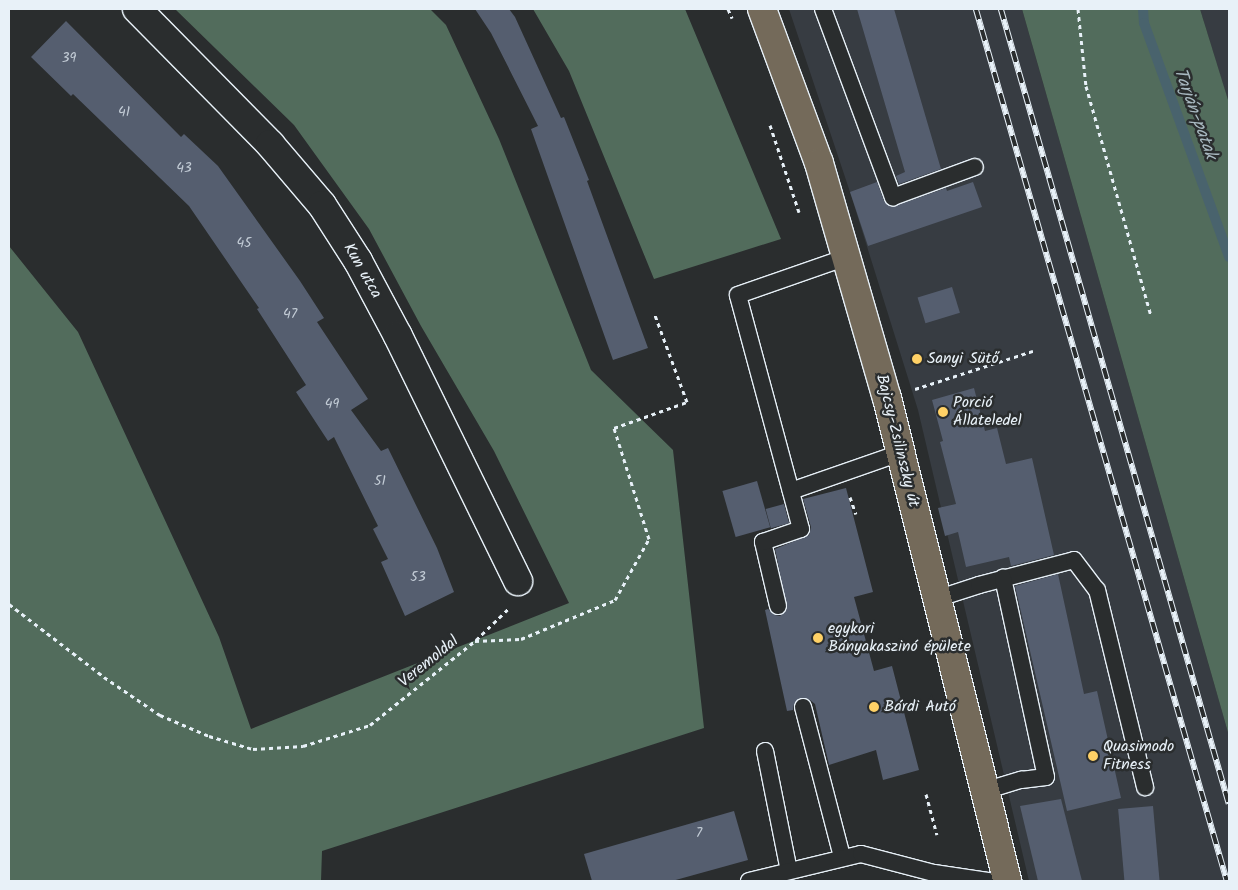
<!DOCTYPE html>
<html>
<head>
<meta charset="utf-8">
<style>
	body { margin:0 }
	#map { position:relative; width:1238px; height:890px; overflow:hidden; background:#2a2d2e; font-family:Kalam,sans-serif }
	div>[style] { position:absolute }
	.built>* { inset:0; background:#373c42 }
	.green>* { inset:0; background:#526c5c }
	.stream>* { height:10px; margin:-5px; padding:0 5px; transform-origin:5px; border-radius:5px; background:#49636d }
	.building>* { inset:0; background:#555e6f; transform-origin:0 0 }
	.path>* { height:3px; margin-top:-1.5px; transform-origin:0; background:repeating-linear-gradient(90deg,#e8f1f8 0 4px,transparent 0 8px) }
	.roads { filter:drop-shadow(1px 0 #e8f1f8) drop-shadow(-1px 0 #e8f1f8) drop-shadow(0 1px #e8f1f8) drop-shadow(0 -1px #e8f1f8) }
	.service>* { height:16px; margin:-8px; padding:0 8px; transform-origin:8px; border-radius:8px; background:#2a2d2e }
	.minor>* { height:28px; margin:-14px; padding:0 14px; transform-origin:14px; border-radius:14px; background:#2a2d2e }
	.primary>* { height:28px; margin:-14px; padding:0 14px; transform-origin:14px; border-radius:14px; background:#746a5a }
	.rail>* { height:5.5px; margin-top:-2.75px; transform-origin:0; background:repeating-linear-gradient(90deg,#2a2d2e 0 11px,#e8f1f8 0 22px); box-sizing:border-box; border-block:1px solid #e8f1f8 }
	.dots>* { width:14px; height:14px; translate:-50% -50%; box-sizing:border-box; border:2px solid #2a2d2e; border-radius:50% }
	span { translate:-50% -50%; white-space:nowrap; text-align:center; line-height:1.15; -webkit-text-stroke:5px #2a2d2e; paint-order:stroke }
	.number-label { font-size:14px; color:#c3ccd6 }
	.number-label span { -webkit-text-stroke-width:0 }
	.street-label { font-size:16px; color:#e8f1f8 }
	.poi-label { font-size:16px; color:#e8f1f8 }
	.left { translate:0 -50%; text-align:left }
	.water-label { font-size:18px; color:#a8b8c0; font-style:italic }
	.frame { position:absolute; inset:0; border:10px solid #e8f1f8; pointer-events:none }
</style>
</head>
<body>
<div id="map">
	<div class="built">
		<i style="clip-path:polygon(789px 9px,1022px 9px,1229px 736px,1229px 881px,1029px 881px,918px 410px,850px 192px)"></i>
		<i style="clip-path:polygon(1200px 9px,1229px 9px,1229px 104px)"></i>
	</div>
	<div class="green">
		<i style="clip-path:polygon(175px 9px,430px 9px,446px 25px,499px 139px,591px 370px,673px 450px,704px 728px,322px 851px,321px 881px,9px 881px,9px 246px,78px 332px,219px 637px,251px 729px,569px 603px,494px 451px,421px 326px,369px 229px,294px 125px)"></i>
		<i style="clip-path:polygon(533px 9px,685px 9px,781px 239px,654px 279px,569px 71px)"></i>
		<i style="clip-path:polygon(1022px 9px,1200px 9px,1229px 103px,1229px 736px)"></i>
	</div>
	<div class="stream">
		<i style="left:1143px;top:9px;width:14px;rotate:86deg"></i>
		<i style="left:1144px;top:23px;width:249px;rotate:70deg"></i>
	</div>
	<div class="building">
		<i style="clip-path:polygon(475px 9px,509px 9px,515px 17px,561px 118px,564px 117px,589px 180px,587px 181px,648px 348px,613px 360px,531px 129px,538px 126px,491px 33px)"></i>
		<i style="clip-path:polygon(857px 9px,894px 9px,941px 169px,899px 184px,896px 176px,905px 172px)"></i>
		<i style="clip-path:polygon(66px 21px,181px 137px,184px 134px,218px 166px,300px 281px,324px 318px,317px 322px,368px 399px,351px 410px,381px 451px,388px 448px,437px 548px,454px 592px,405px 616px,381px 562px,388px 559px,373px 529px,378px 526px,334px 437px,328px 441px,296px 392px,306px 385px,257px 309px,259px 308px,189px 206px,73px 94px,71px 96px,31px 57px)"></i>
		<i style="clip-path:polygon(877px 182px,884px 201px,892px 207px,946px 188px,947px 191px,973px 182px,982px 207px,868px 246px,850px 192px)"></i>
		<i style="left:952px;top:287px;width:27px;height:36px;rotate:73deg"></i>
		<i style="clip-path:polygon(974px 388px,985px 431px,997px 428px,1006px 464px,1032px 458px,1054px 555px,1011px 566px,1009px 557px,966px 567px,958px 532px,945px 536px,938px 508px,956px 504px,940px 442px,943px 441px,932px 400px)"></i>
		<i style="left:757px;top:481px;width:48px;height:36px;rotate:74deg"></i>
		<i style="clip-path:polygon(846px 488px,873px 592px,854px 597px,874px 671px,892px 666px,919px 770px,883px 780px,876px 750px,829px 765px,815px 704px,810px 700px,800px 698px,794px 704px,793px 710px,787px 711px,765px 610px,768px 609px,775px 615px,780px 616px,787px 609px,775px 549px,809px 535px,811px 527px,803px 499px)"></i>
		<i style="left:784px;top:504px;width:20px;height:19px;rotate:75deg"></i>
		<i style="clip-path:polygon(1058px 574px,1084px 694px,1097px 691px,1121px 798px,1067px 811px,1015px 586px)"></i>
		<i style="clip-path:polygon(1061px 799px,1082px 881px,1038px 881px,1020px 806px)"></i>
		<i style="left:1153px;top:806px;width:75px;height:35px;rotate:85deg"></i>
		<i style="clip-path:polygon(734px 811px,748px 860px,672px 881px,592px 881px,584px 854px)"></i>
	</div>
	<div class="path">
		<i style="left:728px;top:9px;width:10px;rotate:66deg"></i>
		<i style="left:1078px;top:9px;width:77px;rotate:84.1deg"></i>
		<i style="left:1086px;top:86px;width:239px;rotate:74.2deg"></i>
		<i style="left:770px;top:125px;width:92px;rotate:71.6deg"></i>
		<i style="left:915px;top:389px;width:124px;rotate:-17.9deg"></i>
		<i style="left:850px;top:497px;width:18px;rotate:71deg"></i>
		<i style="left:9px;top:604px;width:120px;rotate:37.5deg"></i>
		<i style="left:104px;top:677px;width:68px;rotate:34.2deg"></i>
		<i style="left:160px;top:715px;width:53px;rotate:23.2deg"></i>
		<i style="left:209px;top:736px;width:46px;rotate:16.5deg"></i>
		<i style="left:253px;top:749px;width:50px;rotate:-3.4deg"></i>
		<i style="left:303px;top:746px;width:70px;rotate:-17.4deg"></i>
		<i style="left:370px;top:725px;width:134px;rotate:-38.7deg"></i>
		<i style="left:475px;top:641px;width:46px;rotate:-2.5deg"></i>
		<i style="left:521px;top:639px;width:102px;rotate:-22.5deg"></i>
		<i style="left:615px;top:600px;width:70px;rotate:-60.9deg"></i>
		<i style="left:649px;top:539px;width:116px;rotate:-107.5deg"></i>
		<i style="left:614px;top:428px;width:77px;rotate:-19.6deg"></i>
		<i style="left:687px;top:402px;width:93px;rotate:-110.2deg"></i>
		<i style="left:476px;top:640px;width:46px;rotate:-44.1deg"></i>
		<i style="left:926px;top:794px;width:42px;rotate:75deg"></i>
	</div>
	<div class="roads">
		<div class="service">
			<i style="left:823px;top:9px;width:201px;rotate:69.6deg"></i>
			<i style="left:893px;top:197px;width:87px;rotate:-20.1deg"></i>
			<i style="left:791px;top:491px;width:115px;rotate:-19.2deg"></i>
			<i style="left:936px;top:599px;width:45px;rotate:-18deg"></i>
			<i style="left:979px;top:585px;width:98px;rotate:-14.7deg"></i>
			<i style="left:1074px;top:560px;width:38px;rotate:53deg"></i>
			<i style="left:1097px;top:590px;width:203px;rotate:76.3deg"></i>
			<i style="left:778px;top:606px;width:66px;rotate:-103.2deg"></i>
			<i style="left:763px;top:542px;width:40px;rotate:-18.9deg"></i>
			<i style="left:801px;top:529px;width:242px;rotate:-105.1deg"></i>
			<i style="left:738px;top:295px;width:115px;rotate:-19.2deg"></i>
			<i style="left:803px;top:707px;width:155px;rotate:75.4deg"></i>
			<i style="left:765px;top:751px;width:122px;rotate:78.7deg"></i>
			<i style="left:984px;top:791px;width:39px;rotate:-17deg"></i>
			<i style="left:1021px;top:780px;width:25px;rotate:-7deg"></i>
			<i style="left:1046px;top:777px;width:204px;rotate:-102.2deg"></i>
			<i style="left:749px;top:881px;width:115px;rotate:-13.6deg"></i>
			<i style="left:861px;top:854px;width:75px;rotate:14.6deg"></i>
			<i style="left:934px;top:873px;width:56px;rotate:8.3deg"></i>
		</div>
		<div class="minor">
			<i style="left:137px;top:9px;width:190px;rotate:45.4deg"></i>
			<i style="left:270px;top:144px;width:80px;rotate:49.6deg"></i>
			<i style="left:322px;top:205px;width:67px;rotate:57.3deg"></i>
			<i style="left:358px;top:261px;width:85px;rotate:61.9deg"></i>
			<i style="left:398px;top:336px;width:273px;rotate:63.9deg"></i>
		</div>
		<div class="primary">
			<i style="left:762px;top:9px;width:164px;rotate:69.7deg"></i>
			<i style="left:819px;top:163px;width:245px;rotate:73.9deg"></i>
			<i style="left:887px;top:398px;width:498px;rotate:76deg"></i>
		</div>
	</div>
	<div class="rail">
		<i style="left:976px;top:9px;width:907px;rotate:73.94deg"></i>
		<i style="left:1001px;top:9px;width:827px;rotate:74deg"></i>
	</div>
	<div class="dots">
		<i style="left:917px;top:359px;background:#ffd166"></i>
		<i style="left:943px;top:412px;background:#ffd166"></i>
		<i style="left:818px;top:638px;background:#ffd166"></i>
		<i style="left:874px;top:707px;background:#ffd166"></i>
		<i style="left:1093px;top:756px;background:#ffd166"></i>
	</div>
	<div class="number-label">
		<span style="left:69px;top:58px">39</span>
		<span style="left:124px;top:112px">41</span>
		<span style="left:184px;top:168px">43</span>
		<span style="left:244px;top:243px">45</span>
		<span style="left:290px;top:314px">47</span>
		<span style="left:332px;top:404px">49</span>
		<span style="left:380px;top:481px">51</span>
		<span style="left:418px;top:577px">53</span>
		<span style="left:699px;top:833px">7</span>
	</div>
	<div class="street-label">
		<span style="left:362px;top:271px;rotate:60deg">Kun utca</span>
		<span style="left:897px;top:441px;rotate:76deg">Bajcsy-Zsilinszky út</span>
		<span style="left:429px;top:662px;rotate:-39deg">Veremoldal</span>
	</div>
	<div class="poi-label">
		<span class="left" style="left:927px;top:359px">Sanyi Sütő</span>
		<span class="left" style="left:953px;top:412px">Porció<br>Állateledel</span>
		<span class="left" style="left:828px;top:638px">egykori<br>Bányakaszinó épülete</span>
		<span class="left" style="left:884px;top:707px">Bárdi Autó</span>
		<span class="left" style="left:1103px;top:756px">Quasimodo<br>Fitness</span>
	</div>
	<div class="water-label">
		<span style="left:1194px;top:114px;rotate:70deg">Tarján-patak</span>
	</div>
	<div class="frame"></div>
</div>
</body>
</html>
